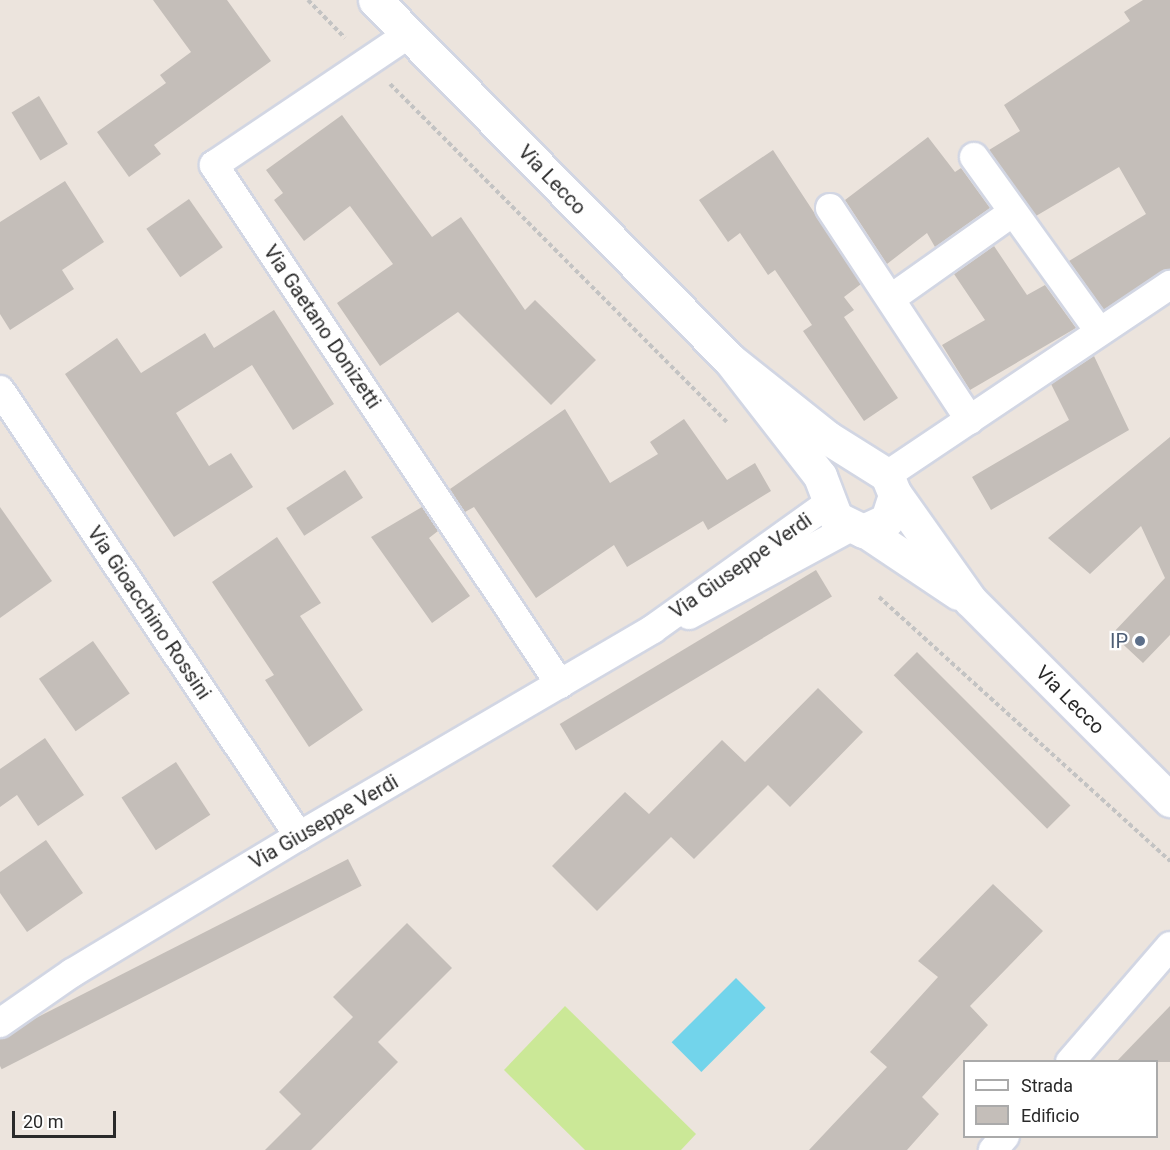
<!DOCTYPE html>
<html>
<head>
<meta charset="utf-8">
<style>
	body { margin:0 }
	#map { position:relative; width:1170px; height:1150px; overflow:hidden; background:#ece4dd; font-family:Roboto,sans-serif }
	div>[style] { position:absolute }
	.pitch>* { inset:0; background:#cbe897 }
	.water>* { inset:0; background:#72d4eb; transform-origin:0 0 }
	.building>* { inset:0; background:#c4beb9; transform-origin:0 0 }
	.path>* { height:4px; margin-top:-2px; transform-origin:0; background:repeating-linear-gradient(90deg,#c3c3c3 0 4.5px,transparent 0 7.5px) }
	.roads { filter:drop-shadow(2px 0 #d2d6e3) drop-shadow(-2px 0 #d2d6e3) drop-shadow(0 2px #d2d6e3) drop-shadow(0 -2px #d2d6e3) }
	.minor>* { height:28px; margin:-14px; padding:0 14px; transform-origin:14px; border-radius:14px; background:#fff }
	.tertiary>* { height:33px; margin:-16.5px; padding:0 16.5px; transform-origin:16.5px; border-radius:16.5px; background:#fff }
	.dots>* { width:16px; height:16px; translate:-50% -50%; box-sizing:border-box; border:3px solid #fff; border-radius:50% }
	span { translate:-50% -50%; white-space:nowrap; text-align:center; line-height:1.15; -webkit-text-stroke:4.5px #fff; paint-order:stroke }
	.street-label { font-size:20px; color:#2a2a2a }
	.service-label { font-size:20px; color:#4e5e75 }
	.right { translate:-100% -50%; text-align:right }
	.legend { position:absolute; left:963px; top:1060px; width:195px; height:78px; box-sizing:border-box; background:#fff; border:2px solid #aaa; margin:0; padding:8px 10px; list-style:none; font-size:18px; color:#2a2a2a }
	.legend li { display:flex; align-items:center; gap:12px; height:30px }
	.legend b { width:30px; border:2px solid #aaa }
	.scale { position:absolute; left:12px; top:1111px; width:104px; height:27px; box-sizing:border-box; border:3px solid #2a2a2a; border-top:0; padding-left:8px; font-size:18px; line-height:21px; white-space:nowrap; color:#2a2a2a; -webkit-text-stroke:4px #fff; paint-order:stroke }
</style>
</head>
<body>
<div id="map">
	<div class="pitch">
		<i style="clip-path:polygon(565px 1006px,696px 1134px,681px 1150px,585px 1150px,504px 1070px)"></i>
	</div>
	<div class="water">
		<i style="left:736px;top:978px;width:42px;height:91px;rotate:45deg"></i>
	</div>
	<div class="building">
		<i style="clip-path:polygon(153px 0,227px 0,271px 61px,154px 145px,161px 154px,129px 177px,97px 132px,166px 83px,160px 75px,191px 52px)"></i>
		<i style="clip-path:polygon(1143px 0,1170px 0,1170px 269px,1104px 310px,1069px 261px,1146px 214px,1119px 167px,1036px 216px,989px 150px,1020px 131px,1004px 105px,1130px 21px,1124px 12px)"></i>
		<i style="left:39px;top:96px;width:56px;height:32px;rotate:59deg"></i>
		<i style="clip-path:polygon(342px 115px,432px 237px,461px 217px,525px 310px,535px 300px,596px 360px,551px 405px,458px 312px,380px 366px,337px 303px,393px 264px,350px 206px,304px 241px,274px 200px,283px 193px,266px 170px)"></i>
		<i style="clip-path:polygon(928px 137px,955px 172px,961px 168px,990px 208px,935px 247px,927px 233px,887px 264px,845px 200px)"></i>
		<i style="clip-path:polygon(773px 150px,861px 284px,844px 297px,854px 310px,844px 317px,898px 398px,864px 421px,803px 331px,812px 325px,775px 270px,768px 275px,740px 233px,728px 242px,699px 200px)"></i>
		<i style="clip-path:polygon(65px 181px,104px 242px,62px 270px,74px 289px,10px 330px,0 314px,0 222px)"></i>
		<i style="left:189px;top:199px;width:59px;height:52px;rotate:55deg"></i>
		<i style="clip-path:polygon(994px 246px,1027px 295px,1045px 285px,1076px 328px,970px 390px,942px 345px,985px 320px,954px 274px)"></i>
		<i style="clip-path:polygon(274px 310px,334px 404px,293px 430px,252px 365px,176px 413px,209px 466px,231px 453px,253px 487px,174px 537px,65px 374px,117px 338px,141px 373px,205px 333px,214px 348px)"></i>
		<i style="clip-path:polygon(1094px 356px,1129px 430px,991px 510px,972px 477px,1069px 420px,1051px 384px)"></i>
		<i style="clip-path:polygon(565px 409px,610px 483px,658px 454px,650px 442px,684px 419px,727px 480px,755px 463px,771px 491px,708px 530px,703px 521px,627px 567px,614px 545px,536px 598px,474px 507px,465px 512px,450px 489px)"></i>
		<i style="clip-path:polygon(1170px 437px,1170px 635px,1143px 663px,1112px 634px,1165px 578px,1141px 526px,1090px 574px,1048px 538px)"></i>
		<i style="left:345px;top:470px;width:33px;height:70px;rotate:57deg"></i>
		<i style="clip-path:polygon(0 507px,52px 581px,0 618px)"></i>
		<i style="clip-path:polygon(422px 507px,438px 531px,429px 538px,470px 596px,432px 623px,371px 537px)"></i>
		<i style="clip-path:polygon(277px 537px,321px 603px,300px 616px,363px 710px,309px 747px,265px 680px,274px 675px,212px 582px)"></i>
		<i style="left:816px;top:570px;width:31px;height:299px;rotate:59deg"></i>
		<i style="left:93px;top:641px;width:64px;height:66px;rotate:55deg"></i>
		<i style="left:917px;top:652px;width:217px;height:33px;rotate:45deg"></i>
		<i style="clip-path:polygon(818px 688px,863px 732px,790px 807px,768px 785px,694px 859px,671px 837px,597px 911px,552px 866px,625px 792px,649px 814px,722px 740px,745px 762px)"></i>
		<i style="clip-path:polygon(45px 738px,84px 795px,38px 826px,17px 795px,0 807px,0 769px)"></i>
		<i style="left:176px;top:762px;width:63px;height:65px;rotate:57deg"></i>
		<i style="clip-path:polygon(46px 840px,83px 893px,27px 932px,0 893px,0 872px)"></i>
		<i style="left:348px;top:859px;width:30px;height:404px;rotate:63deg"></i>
		<i style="clip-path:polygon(993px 884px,1043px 931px,970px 1006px,988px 1025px,922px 1097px,939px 1114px,907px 1150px,809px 1150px,887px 1067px,870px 1052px,938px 977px,918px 961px)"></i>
		<i style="clip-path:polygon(407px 923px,452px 968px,378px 1042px,398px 1062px,311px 1150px,265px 1150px,301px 1114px,279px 1092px,353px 1017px,333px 997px)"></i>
		<i style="clip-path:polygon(1170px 1006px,1170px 1062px,1116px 1062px)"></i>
	</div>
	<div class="path">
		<i style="left:308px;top:0;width:53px;rotate:45.8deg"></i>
		<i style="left:390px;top:84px;width:477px;rotate:45.1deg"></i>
		<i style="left:879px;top:597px;width:393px;rotate:42.2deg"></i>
	</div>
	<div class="roads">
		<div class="minor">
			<i style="left:409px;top:34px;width:235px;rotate:146.1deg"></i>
			<i style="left:214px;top:165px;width:624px;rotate:56.31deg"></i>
			<i style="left:974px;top:157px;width:214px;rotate:54.3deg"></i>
			<i style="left:830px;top:208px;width:254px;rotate:56.6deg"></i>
			<i style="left:893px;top:297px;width:147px;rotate:-35.3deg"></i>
			<i style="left:0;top:390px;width:537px;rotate:56.16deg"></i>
			<i style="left:887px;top:475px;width:341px;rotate:-33.9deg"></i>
			<i style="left:689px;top:615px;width:182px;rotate:-28.5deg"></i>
			<i style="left:0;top:1023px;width:88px;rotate:-34.8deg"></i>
			<i style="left:72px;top:973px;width:265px;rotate:-31.1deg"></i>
			<i style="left:299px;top:836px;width:410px;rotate:-30.3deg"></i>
			<i style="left:653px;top:629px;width:216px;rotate:-35.6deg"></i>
			<i style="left:1070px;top:1062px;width:153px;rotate:-49.2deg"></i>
			<i style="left:993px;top:1150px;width:18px;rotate:-49deg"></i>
		</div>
		<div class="tertiary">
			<i style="left:375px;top:0;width:506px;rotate:45.4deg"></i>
			<i style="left:730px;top:360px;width:125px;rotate:38.5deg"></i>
			<i style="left:828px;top:438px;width:70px;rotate:32.1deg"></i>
			<i style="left:887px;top:475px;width:22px;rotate:68deg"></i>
			<i style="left:895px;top:495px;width:26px;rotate:108deg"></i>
			<i style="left:887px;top:520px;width:26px;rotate:155deg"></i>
			<i style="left:863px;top:531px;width:30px;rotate:-154deg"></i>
			<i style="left:836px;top:518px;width:45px;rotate:-110.9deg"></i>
			<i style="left:820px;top:476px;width:147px;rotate:-127.8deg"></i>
			<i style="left:895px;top:494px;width:130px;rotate:54.7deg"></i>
			<i style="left:970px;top:600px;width:283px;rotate:45deg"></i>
			<i style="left:864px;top:530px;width:113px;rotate:33.8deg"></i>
		</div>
	</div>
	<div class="dots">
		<i style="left:1140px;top:641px;background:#5c6f8a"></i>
	</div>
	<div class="street-label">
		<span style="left:552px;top:180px;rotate:46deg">Via Lecco</span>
		<span style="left:322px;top:327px;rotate:56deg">Via Gaetano Donizetti</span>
		<span style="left:741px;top:566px;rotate:-35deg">Via Giuseppe Verdi</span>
		<span style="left:149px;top:613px;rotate:56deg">Via Gioacchino Rossini</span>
		<span style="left:1070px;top:700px;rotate:45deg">Via Lecco</span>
		<span style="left:324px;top:822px;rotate:-30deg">Via Giuseppe Verdi</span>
	</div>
	<div class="service-label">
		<span class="right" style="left:1128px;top:641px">IP</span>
	</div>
	<ul class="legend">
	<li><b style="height:8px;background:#fff"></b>Strada</li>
	<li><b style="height:16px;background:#c4beb9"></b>Edificio</li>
	</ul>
	<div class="scale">20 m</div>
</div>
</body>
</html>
